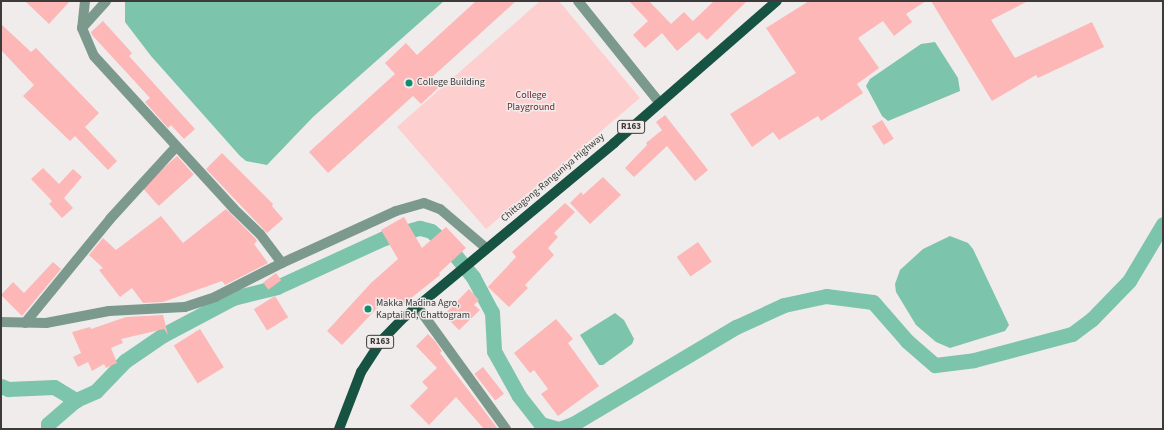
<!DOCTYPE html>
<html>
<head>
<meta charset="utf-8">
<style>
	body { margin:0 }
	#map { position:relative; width:1164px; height:430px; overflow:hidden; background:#f1ecec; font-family:"Source Sans 3",sans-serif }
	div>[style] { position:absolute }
	.green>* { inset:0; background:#fdcfce }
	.water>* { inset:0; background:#7dc4ac }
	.canal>* { height:15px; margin:-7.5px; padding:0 7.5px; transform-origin:7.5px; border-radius:7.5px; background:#7dc4ac }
	.building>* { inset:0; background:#fcb7b6; transform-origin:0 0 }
	.minor>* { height:10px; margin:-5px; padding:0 5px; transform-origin:5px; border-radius:5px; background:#7c998e }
	.major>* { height:10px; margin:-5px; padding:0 5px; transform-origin:5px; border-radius:5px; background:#175342 }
	.dots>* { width:11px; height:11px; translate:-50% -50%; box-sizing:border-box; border:2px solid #f1ecec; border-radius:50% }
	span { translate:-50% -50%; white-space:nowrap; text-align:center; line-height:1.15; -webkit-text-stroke:3px #f1ecec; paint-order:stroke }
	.shield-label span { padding:1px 3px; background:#f1ecec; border:1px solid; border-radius:3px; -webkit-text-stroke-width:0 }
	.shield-label { font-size:9px; color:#3c3a3a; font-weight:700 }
	.poi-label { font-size:10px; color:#3c3a3a }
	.left { translate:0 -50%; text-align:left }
	.park-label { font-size:10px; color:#6b1d23 }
	.street-label { font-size:10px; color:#3c3a3a }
	.frame { position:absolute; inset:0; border:2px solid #3c3a3a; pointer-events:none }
</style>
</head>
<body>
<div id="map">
	<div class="green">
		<i style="clip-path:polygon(540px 1px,559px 1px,640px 98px,486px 229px,397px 127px)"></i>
	</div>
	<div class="water">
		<i style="clip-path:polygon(125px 1px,444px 1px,313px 117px,267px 165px,246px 161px,240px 156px,151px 56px,125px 22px)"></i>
		<i style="clip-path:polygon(935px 42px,958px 78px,960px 91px,888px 121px,882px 116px,866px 86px,870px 79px,921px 44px)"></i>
		<i style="clip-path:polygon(950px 236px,968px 243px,973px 249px,1009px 325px,1005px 331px,950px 348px,936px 342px,916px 325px,896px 292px,895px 284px,900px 270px,923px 249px)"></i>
		<i style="clip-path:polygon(615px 313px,624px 320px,634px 339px,632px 344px,603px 365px,599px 365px,580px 335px)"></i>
	</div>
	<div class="canal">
		<i style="left:1px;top:386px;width:8px;rotate:23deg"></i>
		<i style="left:8px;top:389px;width:46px;rotate:-2.5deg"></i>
		<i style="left:54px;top:387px;width:26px;rotate:31deg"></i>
		<i style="left:76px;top:400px;width:22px;rotate:-24deg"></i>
		<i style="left:96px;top:391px;width:42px;rotate:-46deg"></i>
		<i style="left:125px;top:361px;width:46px;rotate:-34.4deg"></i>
		<i style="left:163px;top:335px;width:79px;rotate:-27.9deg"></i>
		<i style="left:233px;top:298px;width:45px;rotate:-14deg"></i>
		<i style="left:277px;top:287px;width:118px;rotate:-24.6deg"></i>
		<i style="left:384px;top:238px;width:37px;rotate:-16deg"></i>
		<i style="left:420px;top:228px;width:11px;rotate:15deg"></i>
		<i style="left:431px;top:231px;width:20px;rotate:41deg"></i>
		<i style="left:446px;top:244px;width:43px;rotate:50.7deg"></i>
		<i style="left:473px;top:277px;width:40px;rotate:62deg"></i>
		<i style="left:492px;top:312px;width:39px;rotate:87deg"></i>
		<i style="left:494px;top:351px;width:51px;rotate:60.9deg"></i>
		<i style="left:519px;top:396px;width:36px;rotate:52deg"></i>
		<i style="left:541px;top:424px;width:19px;rotate:16deg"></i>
		<i style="left:559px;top:429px;width:15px;rotate:-20deg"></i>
		<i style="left:573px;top:424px;width:190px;rotate:-30.8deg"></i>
		<i style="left:736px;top:327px;width:53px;rotate:-24.6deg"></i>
		<i style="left:784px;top:305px;width:43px;rotate:-12.1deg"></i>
		<i style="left:826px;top:296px;width:47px;rotate:7.3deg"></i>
		<i style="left:873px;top:302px;width:52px;rotate:48.9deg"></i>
		<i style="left:907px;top:341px;width:37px;rotate:41deg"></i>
		<i style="left:935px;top:365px;width:39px;rotate:-7deg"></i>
		<i style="left:974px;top:360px;width:101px;rotate:-14.9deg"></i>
		<i style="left:1072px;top:334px;width:25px;rotate:-37deg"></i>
		<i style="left:1092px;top:319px;width:53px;rotate:-45.8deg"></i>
		<i style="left:1129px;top:281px;width:66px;rotate:-59.2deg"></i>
		<i style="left:48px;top:429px;width:5px;rotate:-90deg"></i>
		<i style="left:48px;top:424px;width:37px;rotate:-41deg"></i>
	</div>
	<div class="building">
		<i style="clip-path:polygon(25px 1px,70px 1px,49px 24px)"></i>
		<i style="clip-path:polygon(476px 1px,516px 1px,430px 79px,438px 88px,421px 104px,413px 96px,328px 173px,309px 152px,395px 74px,385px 63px,406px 43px,417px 55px)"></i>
		<i style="clip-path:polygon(629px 1px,649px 1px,671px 24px,684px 12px,693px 21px,714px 1px,747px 1px,707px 40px,699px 32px,677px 51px,662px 33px,645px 48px,633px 35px,648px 21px)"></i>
		<i style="clip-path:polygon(809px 1px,926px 1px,906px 14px,912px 22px,894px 36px,883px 21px,858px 38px,879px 68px,857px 84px,863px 93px,821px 121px,818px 116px,779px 140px,773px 132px,752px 147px,730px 114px,796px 73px,766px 28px)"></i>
		<i style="clip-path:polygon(931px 1px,1028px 1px,991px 20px,1015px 58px,1092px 22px,1104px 47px,1038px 78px,1036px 75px,992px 101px)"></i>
		<i style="clip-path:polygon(103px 21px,132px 53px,129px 56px,195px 129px,184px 139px,171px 125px,168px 128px,145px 102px,150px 98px,92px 35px,91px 32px)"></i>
		<i style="clip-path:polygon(1px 24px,31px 52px,36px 48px,99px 113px,85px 127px,117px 161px,108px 170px,75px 136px,70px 141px,23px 96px,34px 85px,1px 50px)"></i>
		<i style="clip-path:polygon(665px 115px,708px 170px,695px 181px,667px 146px,634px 177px,625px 168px,647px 145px,646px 143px,662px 130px,656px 122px)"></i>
		<i style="left:882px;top:120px;width:22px;height:12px;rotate:58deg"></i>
		<i style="clip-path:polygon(222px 153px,273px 204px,272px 206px,283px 219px,267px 233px,206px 169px)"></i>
		<i style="left:177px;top:156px;width:25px;height:47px;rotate:48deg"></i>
		<i style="clip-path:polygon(43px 168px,59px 184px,73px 169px,82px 177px,64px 198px,73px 208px,62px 218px,49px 204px,52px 201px,31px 179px)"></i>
		<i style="clip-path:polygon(603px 177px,621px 195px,590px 224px,570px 203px,581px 192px,583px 195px)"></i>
		<i style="clip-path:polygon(565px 203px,575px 212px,554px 233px,558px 237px,548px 248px,554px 255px,525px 285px,528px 288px,509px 307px,488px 287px,516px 257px,512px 252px)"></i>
		<i style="clip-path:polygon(226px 209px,255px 238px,257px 241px,254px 244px,268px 263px,225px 285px,222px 281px,163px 302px,143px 303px,132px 288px,120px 297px,99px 270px,103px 268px,89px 255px,103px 238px,116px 250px,161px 216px,183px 243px)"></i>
		<i style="clip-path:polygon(404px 217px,422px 248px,446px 227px,466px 248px,439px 273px,440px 275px,400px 307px,392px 298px,383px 308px,380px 305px,342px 345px,327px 331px,371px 283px,398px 259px,381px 230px)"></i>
		<i style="left:698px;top:242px;width:24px;height:26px;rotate:55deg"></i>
		<i style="clip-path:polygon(53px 262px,61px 269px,22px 316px,1px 295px,13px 282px,24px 293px)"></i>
		<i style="left:276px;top:273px;width:9px;height:16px;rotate:54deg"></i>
		<i style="clip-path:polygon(469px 289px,479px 300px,474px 305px,480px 310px,459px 330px,444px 315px)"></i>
		<i style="left:275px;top:296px;width:25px;height:25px;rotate:58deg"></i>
		<i style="clip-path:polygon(163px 315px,168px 335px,164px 329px,121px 339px,123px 343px,111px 348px,117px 363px,106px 368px,104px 364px,92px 371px,88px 362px,78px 367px,73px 357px,81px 353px,72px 332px,90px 327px,91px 329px,126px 317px)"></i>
		<i style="clip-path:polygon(556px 319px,573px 339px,568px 343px,599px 386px,558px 416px,541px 394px,548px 389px,534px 370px,530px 373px,514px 353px)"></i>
		<i style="left:200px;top:329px;width:45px;height:31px;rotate:58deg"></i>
		<i style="clip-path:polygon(428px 334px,435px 341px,442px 351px,440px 353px,498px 429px,484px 429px,456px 397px,429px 425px,410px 406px,428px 388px,422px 382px,437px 368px,416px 346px)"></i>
		<i style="left:483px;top:367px;width:34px;height:11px;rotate:52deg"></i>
	</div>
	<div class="minor">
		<i style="left:85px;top:1px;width:27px;rotate:96deg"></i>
		<i style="left:82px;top:28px;width:30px;rotate:67deg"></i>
		<i style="left:94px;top:56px;width:207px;rotate:47.5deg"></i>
		<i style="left:234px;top:209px;width:36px;rotate:44deg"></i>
		<i style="left:260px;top:234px;width:36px;rotate:53deg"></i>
		<i style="left:578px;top:1px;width:129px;rotate:51.3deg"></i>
		<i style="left:82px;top:28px;width:36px;rotate:-48deg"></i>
		<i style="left:417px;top:306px;width:152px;rotate:54.1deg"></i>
		<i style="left:1px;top:322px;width:45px;rotate:1.3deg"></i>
		<i style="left:46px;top:323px;width:64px;rotate:-10.8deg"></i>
		<i style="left:109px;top:311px;width:76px;rotate:-3deg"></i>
		<i style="left:185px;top:307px;width:32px;rotate:-18deg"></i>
		<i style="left:215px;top:297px;width:75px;rotate:-26.9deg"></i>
		<i style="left:282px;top:263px;width:125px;rotate:-24.5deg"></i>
		<i style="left:396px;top:211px;width:29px;rotate:-16deg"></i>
		<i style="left:424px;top:203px;width:17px;rotate:21deg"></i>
		<i style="left:440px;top:209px;width:60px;rotate:40.3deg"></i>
		<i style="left:25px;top:323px;width:134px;rotate:-50.7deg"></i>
		<i style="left:110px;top:219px;width:98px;rotate:-47.5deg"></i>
	</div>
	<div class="major">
		<i style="left:339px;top:429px;width:61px;rotate:-68.9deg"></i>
		<i style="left:361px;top:372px;width:37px;rotate:-57deg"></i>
		<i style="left:381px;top:341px;width:29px;rotate:-46deg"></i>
		<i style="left:401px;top:320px;width:277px;rotate:-39.7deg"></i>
		<i style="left:614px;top:143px;width:216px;rotate:-41.1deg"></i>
	</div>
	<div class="dots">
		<i style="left:409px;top:83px;background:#128b6d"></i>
		<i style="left:368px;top:309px;background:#128b6d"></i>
	</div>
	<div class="shield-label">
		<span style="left:631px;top:127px">R163</span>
		<span style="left:380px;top:342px">R163</span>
	</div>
	<div class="poi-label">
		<span class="left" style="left:417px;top:83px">College Building</span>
		<span class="left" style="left:376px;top:309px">Makka Madina Agro,<br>Kaptai Rd, Chattogram</span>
	</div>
	<div class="park-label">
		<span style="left:531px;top:101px">College<br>Playground</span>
	</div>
	<div class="street-label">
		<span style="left:553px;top:178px;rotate:-40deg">Chittagong-Ranguniya Highway</span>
	</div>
	<div class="frame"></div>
</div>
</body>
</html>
